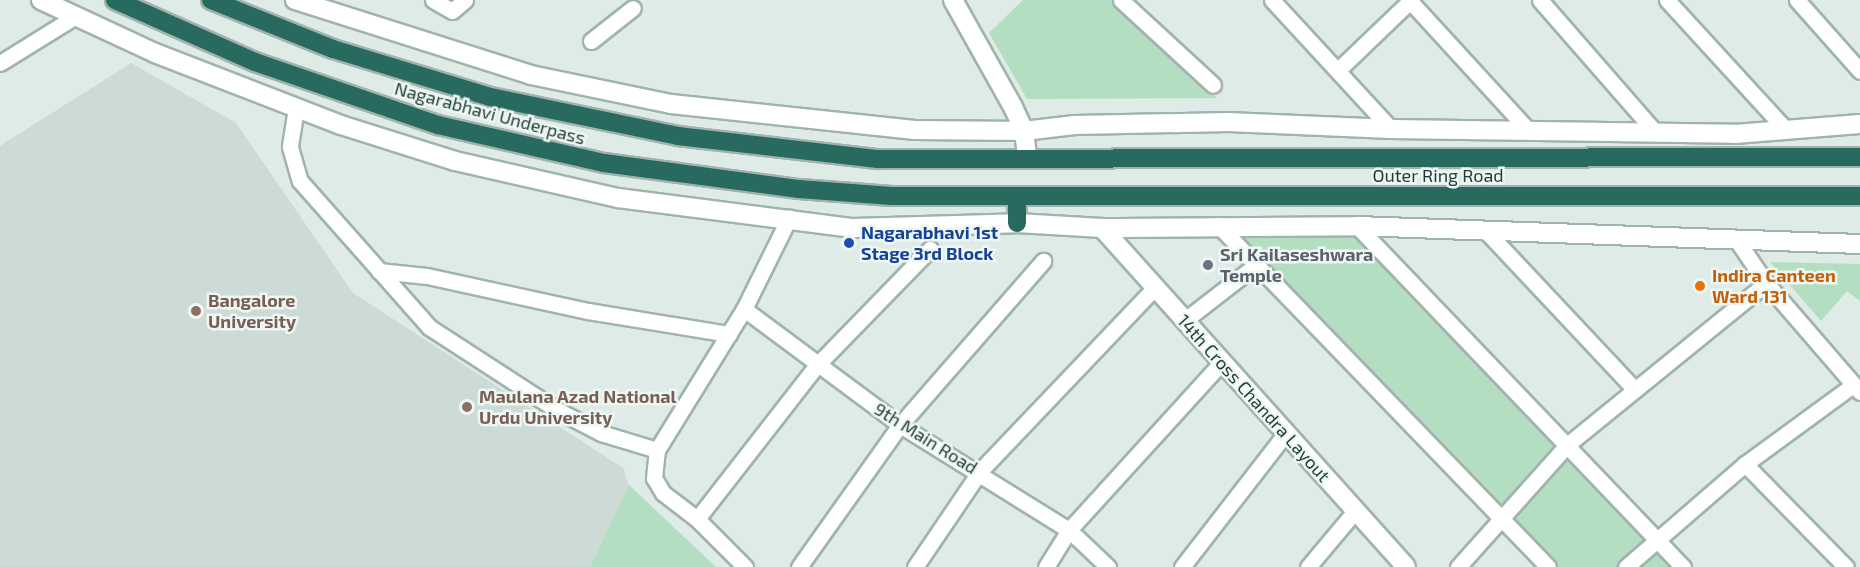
<!DOCTYPE html>
<html>
<head>
<meta charset="utf-8">
<style>
	body { margin:0 }
	#map { position:relative; width:1860px; height:567px; overflow:hidden; background:#deebe6; font-family:"Exo 2",sans-serif }
	div>[style] { position:absolute }
	.built>* { inset:0; background:#ccdbd5 }
	.green>* { inset:0; background:#b4dec2 }
	.roads { filter:drop-shadow(2px 0 #a1b3ad) drop-shadow(-2px 0 #a1b3ad) drop-shadow(0 2px #a1b3ad) drop-shadow(0 -2px #a1b3ad) }
	.street>* { height:15px; margin:-7.5px; padding:0 7.5px; transform-origin:7.5px; border-radius:7.5px; background:#fff }
	.secondary>* { height:18px; margin:-9px; padding:0 9px; transform-origin:9px; border-radius:9px; background:#fff }
	.highway>* { height:18px; margin:-9px; padding:0 9px; transform-origin:9px; border-radius:9px; background:#286a60 }
	.dots>* { width:16px; height:16px; translate:-50% -50%; box-sizing:border-box; border:3px solid #eef7f3; border-radius:50% }
	span { translate:-50% -50%; white-space:nowrap; text-align:center; line-height:1.15; -webkit-text-stroke:5px #eef7f3; paint-order:stroke }
	.street-label { font-size:18px; color:#1e3c35 }
	.transit-label { font-size:18px; color:#164399; font-weight:700 }
	.left { translate:0 -50%; text-align:left }
	.worship-label { font-size:18px; color:#5b616d; font-weight:700 }
	.food-label { font-size:18px; color:#c56008; font-weight:700 }
	.education-label { font-size:18px; color:#785e54; font-weight:700 }
</style>
</head>
<body>
<div id="map">
	<div class="built">
		<i style="clip-path:polygon(131px 63px,236px 123px,353px 293px,623px 468px,629px 485px,590px 567px,0 567px,0 146px)"></i>
	</div>
	<div class="green">
		<i style="clip-path:polygon(1023px 0,1112px 0,1217px 98px,1027px 99px,989px 33px)"></i>
		<i style="clip-path:polygon(1218px 225px,1357px 226px,1683px 567px,1548px 567px)"></i>
		<i style="clip-path:polygon(1770px 262px,1860px 264px,1860px 301px,1847px 291px,1821px 321px)"></i>
		<i style="clip-path:polygon(629px 485px,716px 567px,590px 567px)"></i>
	</div>
	<div class="roads">
		<div class="street">
			<i style="left:433px;top:0;width:22px;rotate:30deg"></i>
			<i style="left:452px;top:11px;width:17px;rotate:-40deg"></i>
			<i style="left:1121px;top:0;width:125px;rotate:42.7deg"></i>
			<i style="left:1272px;top:0;width:176px;rotate:47.3deg"></i>
			<i style="left:1409px;top:0;width:178px;rotate:47.5deg"></i>
			<i style="left:1540px;top:0;width:176px;rotate:48.9deg"></i>
			<i style="left:1667px;top:0;width:176px;rotate:47.5deg"></i>
			<i style="left:1797px;top:0;width:95px;rotate:48.4deg"></i>
			<i style="left:591px;top:41px;width:53px;rotate:-38.2deg"></i>
			<i style="left:0;top:63px;width:87px;rotate:-31.9deg"></i>
			<i style="left:1338px;top:70px;width:101px;rotate:-43.8deg"></i>
			<i style="left:296px;top:108px;width:39px;rotate:99deg"></i>
			<i style="left:290px;top:147px;width:35px;rotate:74deg"></i>
			<i style="left:300px;top:181px;width:195px;rotate:48.5deg"></i>
			<i style="left:429px;top:327px;width:153px;rotate:33deg"></i>
			<i style="left:557px;top:410px;width:50px;rotate:27.6deg"></i>
			<i style="left:601px;top:433px;width:59px;rotate:16.9deg"></i>
			<i style="left:1218px;top:225px;width:475px;rotate:46deg"></i>
			<i style="left:1357px;top:226px;width:472px;rotate:46.3deg"></i>
			<i style="left:1485px;top:230px;width:219px;rotate:46.8deg"></i>
			<i style="left:1736px;top:239px;width:53px;rotate:55.7deg"></i>
			<i style="left:379px;top:271px;width:48px;rotate:5.9deg"></i>
			<i style="left:427px;top:276px;width:165px;rotate:12.3deg"></i>
			<i style="left:588px;top:311px;width:143px;rotate:9.3deg"></i>
			<i style="left:744px;top:309px;width:194px;rotate:36.6deg"></i>
			<i style="left:900px;top:425px;width:199px;rotate:31.9deg"></i>
			<i style="left:1069px;top:530px;width:54px;rotate:43.5deg"></i>
			<i style="left:1185px;top:320px;width:90px;rotate:-37.8deg"></i>
			<i style="left:1745px;top:464px;width:144px;rotate:45.6deg"></i>
			<i style="left:697px;top:519px;width:195px;rotate:-52.1deg"></i>
			<i style="left:817px;top:365px;width:162px;rotate:-45.8deg"></i>
			<i style="left:745px;top:567px;width:68px;rotate:-135deg"></i>
			<i style="left:697px;top:519px;width:43px;rotate:-142.6deg"></i>
			<i style="left:663px;top:493px;width:17px;rotate:-121deg"></i>
			<i style="left:654px;top:478px;width:28px;rotate:-84deg"></i>
			<i style="left:657px;top:450px;width:166px;rotate:-58.3deg"></i>
			<i style="left:744px;top:309px;width:102px;rotate:-63.7deg"></i>
			<i style="left:799px;top:567px;width:174px;rotate:-54.6deg"></i>
			<i style="left:900px;top:425px;width:218px;rotate:-48.9deg"></i>
			<i style="left:915px;top:567px;width:116px;rotate:-55.9deg"></i>
			<i style="left:980px;top:471px;width:254px;rotate:-46.4deg"></i>
			<i style="left:1046px;top:567px;width:44px;rotate:-58.1deg"></i>
			<i style="left:1069px;top:530px;width:227px;rotate:-47.7deg"></i>
			<i style="left:1182px;top:567px;width:170px;rotate:-52.2deg"></i>
			<i style="left:1308px;top:567px;width:73px;rotate:-50deg"></i>
			<i style="left:1458px;top:567px;width:164px;rotate:-48.2deg"></i>
			<i style="left:1567px;top:445px;width:257px;rotate:-39.1deg"></i>
			<i style="left:1766px;top:283px;width:144px;rotate:49.2deg"></i>
			<i style="left:1626px;top:567px;width:157px;rotate:-40.9deg"></i>
			<i style="left:1745px;top:464px;width:134px;rotate:-36.2deg"></i>
		</div>
		<div class="secondary">
			<i style="left:41px;top:0;width:126px;rotate:24.9deg"></i>
			<i style="left:155px;top:53px;width:199px;rotate:21.2deg"></i>
			<i style="left:341px;top:125px;width:120px;rotate:17.5deg"></i>
			<i style="left:455px;top:161px;width:167px;rotate:12.8deg"></i>
			<i style="left:618px;top:198px;width:237px;rotate:7.3deg"></i>
			<i style="left:853px;top:228px;width:164px;rotate:-1.7deg"></i>
			<i style="left:1017px;top:223px;width:85px;rotate:3.4deg"></i>
			<i style="left:1102px;top:228px;width:255px;rotate:-0.4deg"></i>
			<i style="left:1357px;top:226px;width:503px;rotate:2.05deg"></i>
			<i style="left:295px;top:0;width:248px;rotate:17.6deg"></i>
			<i style="left:531px;top:75px;width:143px;rotate:11.7deg"></i>
			<i style="left:671px;top:104px;width:245px;rotate:6.1deg"></i>
			<i style="left:915px;top:130px;width:109px;rotate:0.5deg"></i>
			<i style="left:1024px;top:131px;width:51px;rotate:-6.7deg"></i>
			<i style="left:1075px;top:125px;width:153px;rotate:-1.1deg"></i>
			<i style="left:1228px;top:122px;width:163px;rotate:2.5deg"></i>
			<i style="left:1391px;top:129px;width:344px;rotate:0.8deg"></i>
			<i style="left:1735px;top:134px;width:125px;rotate:-4.6deg"></i>
			<i style="left:953px;top:0;width:123px;rotate:60.7deg"></i>
			<i style="left:1013px;top:107px;width:26px;rotate:65deg"></i>
			<i style="left:1024px;top:131px;width:26px;rotate:83deg"></i>
			<i style="left:1102px;top:228px;width:455px;rotate:48.1deg"></i>
		</div>
		<div class="highway">
			<i style="left:115px;top:0;width:153px;rotate:23.9deg"></i>
			<i style="left:255px;top:62px;width:194px;rotate:19deg"></i>
			<i style="left:438px;top:125px;width:170px;rotate:12.9deg"></i>
			<i style="left:604px;top:163px;width:197px;rotate:7.6deg"></i>
			<i style="left:799px;top:189px;width:93px;rotate:4.3deg"></i>
			<i style="left:892px;top:196px;width:968px"></i>
			<i style="left:211px;top:0;width:131px;rotate:21.9deg"></i>
			<i style="left:333px;top:49px;width:164px;rotate:17deg"></i>
			<i style="left:490px;top:97px;width:192px;rotate:11.7deg"></i>
			<i style="left:678px;top:136px;width:201px;rotate:6.6deg"></i>
			<i style="left:878px;top:159px;width:982px;rotate:-0.12deg"></i>
			<i style="left:1017px;top:196px;width:27px;rotate:90deg"></i>
		</div>
	</div>
	<div class="dots">
		<i style="left:849px;top:243px;background:#1a4fb4"></i>
		<i style="left:1208px;top:265px;background:#6b7280"></i>
		<i style="left:1700px;top:286px;background:#e8710a"></i>
		<i style="left:196px;top:311px;background:#8d6e63"></i>
		<i style="left:467px;top:407px;background:#8d6e63"></i>
	</div>
	<div class="street-label">
		<span style="left:490px;top:113px;rotate:15deg">Nagarabhavi Underpass</span>
		<span style="left:1438px;top:175px">Outer Ring Road</span>
		<span style="left:1254px;top:398px;rotate:48deg">14th Cross Chandra Layout</span>
		<span style="left:926px;top:438px;rotate:32deg">9th Main Road</span>
	</div>
	<div class="transit-label">
		<span class="left" style="left:861px;top:243px">Nagarabhavi 1st<br>Stage 3rd Block</span>
	</div>
	<div class="worship-label">
		<span class="left" style="left:1220px;top:265px">Sri Kailaseshwara<br>Temple</span>
	</div>
	<div class="food-label">
		<span class="left" style="left:1712px;top:286px">Indira Canteen<br>Ward 131</span>
	</div>
	<div class="education-label">
		<span class="left" style="left:208px;top:311px">Bangalore<br>University</span>
		<span class="left" style="left:479px;top:407px">Maulana Azad National<br>Urdu University</span>
	</div>
</div>
</body>
</html>
